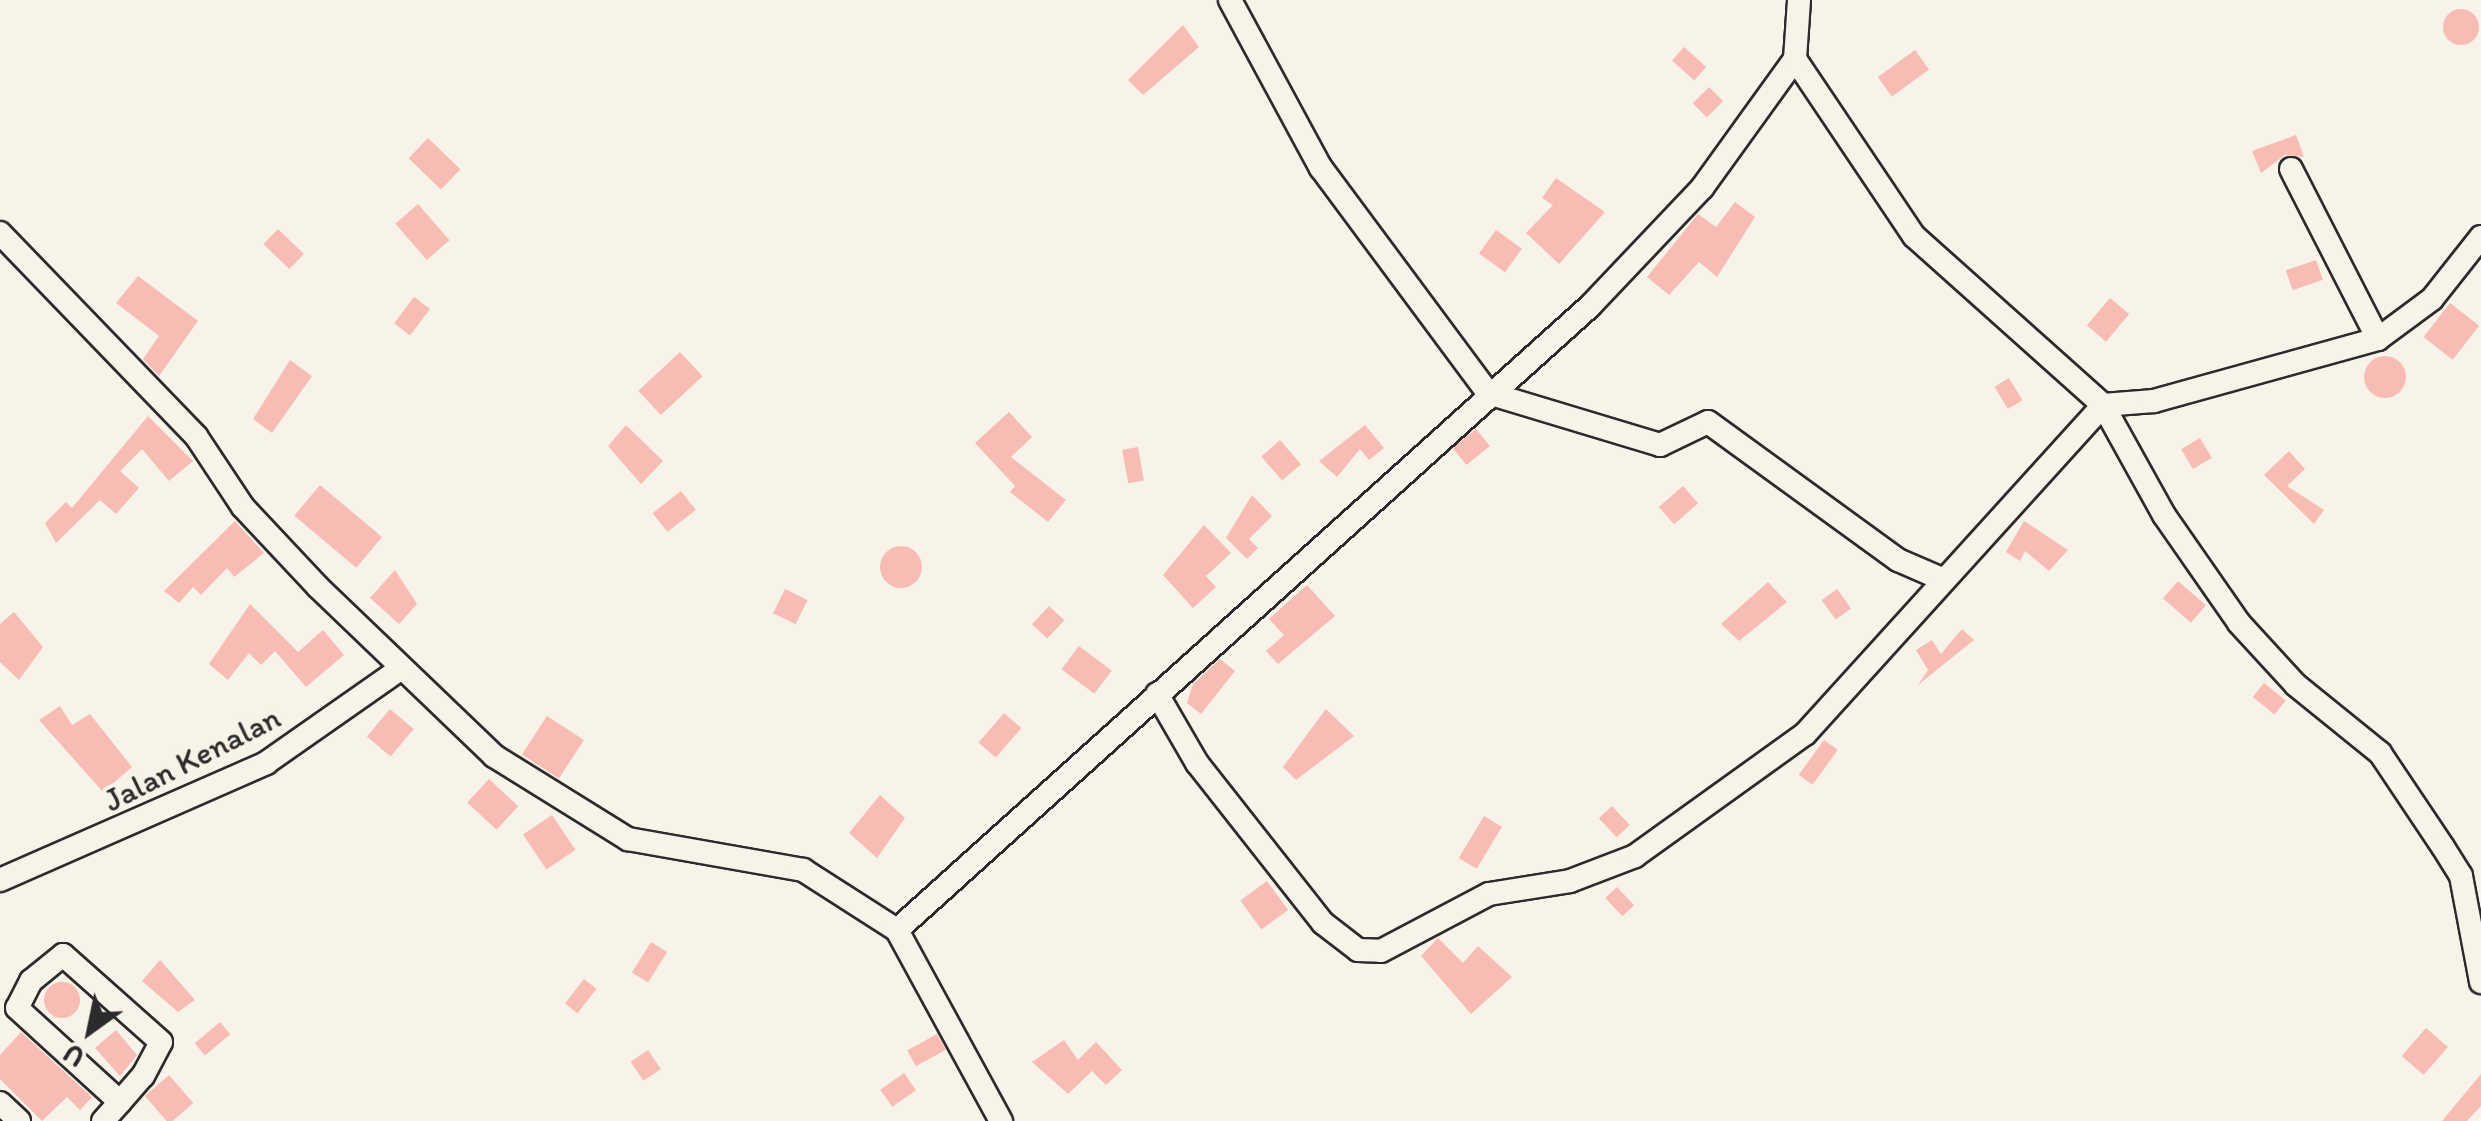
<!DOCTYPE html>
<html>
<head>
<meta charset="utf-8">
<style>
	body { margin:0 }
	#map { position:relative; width:2481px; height:1121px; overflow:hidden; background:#f7f3e8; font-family:Itim,sans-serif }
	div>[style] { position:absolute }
	.building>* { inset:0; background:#f7bcb4; transform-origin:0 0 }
	.round { border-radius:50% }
	.roads { filter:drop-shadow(2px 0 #2b2b2b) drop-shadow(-2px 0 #2b2b2b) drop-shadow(0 2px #2b2b2b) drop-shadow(0 -2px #2b2b2b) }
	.street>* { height:22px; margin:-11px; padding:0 11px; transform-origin:11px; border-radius:11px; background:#f7f3e8 }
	span { translate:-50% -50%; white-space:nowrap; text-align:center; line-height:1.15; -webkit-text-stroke:8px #f7f3e8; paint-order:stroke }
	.street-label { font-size:32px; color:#2b2b2b }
	.north { position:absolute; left:40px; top:981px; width:100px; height:100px; -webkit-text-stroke:8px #f7f3e8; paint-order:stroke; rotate:213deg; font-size:28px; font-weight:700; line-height:40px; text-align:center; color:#2b2b2b }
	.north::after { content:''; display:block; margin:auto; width:35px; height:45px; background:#2b2b2b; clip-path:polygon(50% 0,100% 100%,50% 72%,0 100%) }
</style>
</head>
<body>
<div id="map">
	<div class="building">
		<i class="round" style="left:2443px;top:9px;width:36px;height:36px"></i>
		<i style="clip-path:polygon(1183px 25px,1199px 47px,1143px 95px,1128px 80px)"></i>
		<i style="left:1684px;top:47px;width:30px;height:18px;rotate:42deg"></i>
		<i style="left:1915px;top:50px;width:24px;height:46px;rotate:54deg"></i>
		<i style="left:1709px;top:87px;width:20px;height:23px;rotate:45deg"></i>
		<i style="clip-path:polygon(2296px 135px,2304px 157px,2285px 155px,2261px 173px,2252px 151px)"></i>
		<i style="left:428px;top:138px;width:45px;height:28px;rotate:44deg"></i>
		<i style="clip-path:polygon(1556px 178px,1605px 212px,1559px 264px,1526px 233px,1553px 205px,1542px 198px)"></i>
		<i style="clip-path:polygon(1735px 202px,1755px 217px,1717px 277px,1699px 262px,1669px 295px,1647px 277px,1698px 214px,1716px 227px)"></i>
		<i style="left:418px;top:204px;width:48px;height:30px;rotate:49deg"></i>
		<i style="left:278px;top:229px;width:36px;height:21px;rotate:44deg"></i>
		<i style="left:1496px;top:230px;width:32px;height:29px;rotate:36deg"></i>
		<i style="left:2316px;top:260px;width:21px;height:32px;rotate:71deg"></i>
		<i style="clip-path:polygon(138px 276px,198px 321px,159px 376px,143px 359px,159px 336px,116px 303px)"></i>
		<i style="left:414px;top:297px;width:20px;height:33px;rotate:37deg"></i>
		<i style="left:2110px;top:298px;width:25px;height:36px;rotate:40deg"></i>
		<i style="left:2450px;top:303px;width:37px;height:43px;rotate:38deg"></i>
		<i style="left:680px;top:352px;width:33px;height:57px;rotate:47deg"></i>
		<i class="round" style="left:2364px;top:356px;width:42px;height:42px"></i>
		<i style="clip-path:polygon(290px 360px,312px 376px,272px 433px,253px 419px)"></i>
		<i style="left:2009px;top:378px;width:26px;height:17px;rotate:59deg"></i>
		<i style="clip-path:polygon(1009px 412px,1032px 437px,1011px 457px,1066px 500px,1048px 522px,1010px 492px,1015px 486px,975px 443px)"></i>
		<i style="clip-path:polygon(148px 416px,193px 461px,169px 481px,142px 449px,120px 471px,139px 488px,116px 514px,100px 500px,56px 543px,45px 523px,66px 502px,72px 508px)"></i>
		<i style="clip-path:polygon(626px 425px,663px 461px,641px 484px,608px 446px)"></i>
		<i style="clip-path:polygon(1365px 425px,1384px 448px,1369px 460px,1360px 449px,1337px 477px,1319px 461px)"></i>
		<i style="left:1476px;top:429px;width:22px;height:30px;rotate:51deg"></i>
		<i style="left:2200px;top:438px;width:23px;height:22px;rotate:59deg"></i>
		<i style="left:1280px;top:440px;width:32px;height:25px;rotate:49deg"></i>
		<i style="left:1138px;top:447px;width:34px;height:16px;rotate:80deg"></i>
		<i style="clip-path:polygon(2289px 451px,2305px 469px,2287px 486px,2324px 510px,2314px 524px,2264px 475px)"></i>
		<i style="left:320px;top:485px;width:81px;height:40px;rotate:40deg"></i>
		<i style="left:1683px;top:486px;width:23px;height:32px;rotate:49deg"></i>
		<i style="left:681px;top:491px;width:24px;height:36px;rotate:52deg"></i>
		<i style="clip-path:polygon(1252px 495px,1272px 516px,1249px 539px,1258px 548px,1247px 559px,1226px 538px)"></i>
		<i style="clip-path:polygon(235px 521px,264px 553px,234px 577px,227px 568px,201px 595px,193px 587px,179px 603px,164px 591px)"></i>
		<i style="clip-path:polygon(2024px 521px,2068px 550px,2049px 571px,2025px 551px,2020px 561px,2006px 552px)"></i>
		<i style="clip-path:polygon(1204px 525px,1231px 553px,1206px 576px,1216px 587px,1193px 608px,1163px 575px)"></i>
		<i class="round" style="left:880px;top:546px;width:42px;height:42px"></i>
		<i style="clip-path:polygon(395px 570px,417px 604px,399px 624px,370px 598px)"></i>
		<i style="left:2178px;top:581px;width:37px;height:23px;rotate:41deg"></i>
		<i style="clip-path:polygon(1768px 582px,1787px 602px,1739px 641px,1721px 624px)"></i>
		<i style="clip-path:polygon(1307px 585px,1335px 616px,1278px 664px,1266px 651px,1284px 635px,1269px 619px)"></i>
		<i style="left:785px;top:589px;width:25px;height:27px;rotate:26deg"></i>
		<i style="left:1837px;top:589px;width:24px;height:19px;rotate:54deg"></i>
		<i style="clip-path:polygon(250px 604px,298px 652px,323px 630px,344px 655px,306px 687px,275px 651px,261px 665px,249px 653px,228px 680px,209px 664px)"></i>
		<i style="left:1049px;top:606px;width:21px;height:25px;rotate:43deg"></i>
		<i style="clip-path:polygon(14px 612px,43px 647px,19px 680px,0 662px,0 624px)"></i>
		<i style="clip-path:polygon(1962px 629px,1974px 640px,1918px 685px,1928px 670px,1916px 650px,1932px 640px,1941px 654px)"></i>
		<i style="left:1079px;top:646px;width:41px;height:29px;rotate:37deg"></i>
		<i style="clip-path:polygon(1220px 659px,1235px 671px,1201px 714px,1187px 703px,1193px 684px)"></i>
		<i style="left:2264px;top:683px;width:28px;height:18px;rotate:39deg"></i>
		<i style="clip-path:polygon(60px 706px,72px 725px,90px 714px,132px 767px,103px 792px,39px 720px)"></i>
		<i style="left:390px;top:709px;width:31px;height:36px;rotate:40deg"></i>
		<i style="clip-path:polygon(1326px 709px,1354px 736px,1296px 780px,1283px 767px)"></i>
		<i style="left:1004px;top:713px;width:23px;height:39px;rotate:41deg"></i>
		<i style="left:547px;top:716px;width:44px;height:46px;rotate:33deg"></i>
		<i style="left:1824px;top:740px;width:17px;height:43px;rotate:36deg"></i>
		<i style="left:489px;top:779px;width:40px;height:32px;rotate:43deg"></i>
		<i style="clip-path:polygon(880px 795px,905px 818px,877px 858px,849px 833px)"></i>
		<i style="left:1612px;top:806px;width:26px;height:18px;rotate:47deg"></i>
		<i style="left:552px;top:815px;width:42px;height:35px;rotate:56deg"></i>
		<i style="left:1484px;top:816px;width:21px;height:49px;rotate:31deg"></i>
		<i style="left:1267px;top:881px;width:36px;height:33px;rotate:54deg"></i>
		<i style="left:1617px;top:887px;width:25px;height:16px;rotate:47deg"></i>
		<i style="clip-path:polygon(1438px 938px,1463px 963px,1478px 946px,1512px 977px,1471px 1014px,1421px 956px)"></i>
		<i style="left:651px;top:942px;width:19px;height:36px;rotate:32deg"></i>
		<i style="clip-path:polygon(160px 960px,195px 1000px,178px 1012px,142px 981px)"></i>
		<i style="left:584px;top:979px;width:16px;height:31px;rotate:38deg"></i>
		<i class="round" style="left:44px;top:982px;width:36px;height:36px"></i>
		<i style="left:220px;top:1022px;width:16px;height:33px;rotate:50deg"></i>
		<i style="left:2426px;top:1028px;width:29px;height:37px;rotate:41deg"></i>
		<i style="clip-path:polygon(116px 1030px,137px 1055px,120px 1076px,95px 1048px)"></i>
		<i style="clip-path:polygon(21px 1032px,92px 1097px,80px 1110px,67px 1097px,42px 1121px,0 1079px,0 1055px)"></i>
		<i style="left:937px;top:1034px;width:18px;height:34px;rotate:61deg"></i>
		<i style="clip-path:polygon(1064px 1040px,1078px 1060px,1096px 1042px,1122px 1070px,1106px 1085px,1092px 1071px,1068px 1094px,1032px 1062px)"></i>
		<i style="left:648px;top:1050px;width:23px;height:21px;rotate:56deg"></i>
		<i style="left:904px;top:1073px;width:21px;height:29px;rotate:55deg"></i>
		<i style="clip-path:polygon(2481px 1074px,2481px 1106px,2467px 1121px,2442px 1121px)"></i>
		<i style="left:169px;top:1075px;width:37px;height:32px;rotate:49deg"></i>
	</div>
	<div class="roads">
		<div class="street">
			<i style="left:1230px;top:0;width:191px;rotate:61.6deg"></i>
			<i style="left:1321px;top:168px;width:280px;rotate:53.4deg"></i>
			<i style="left:1488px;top:393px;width:180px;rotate:16.8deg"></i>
			<i style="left:1660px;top:445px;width:53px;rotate:-25.6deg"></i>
			<i style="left:1708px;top:422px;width:235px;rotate:36deg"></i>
			<i style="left:1898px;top:560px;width:50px;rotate:23.5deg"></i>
			<i style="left:1795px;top:59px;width:213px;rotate:56.1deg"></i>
			<i style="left:1914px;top:236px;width:254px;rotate:41.8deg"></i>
			<i style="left:2103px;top:405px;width:51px;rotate:-4.5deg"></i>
			<i style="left:2154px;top:401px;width:232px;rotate:-15.5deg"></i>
			<i style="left:2378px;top:339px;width:67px;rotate:-36.5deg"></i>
			<i style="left:2432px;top:299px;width:79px;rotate:-51.7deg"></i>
			<i style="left:2291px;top:169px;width:191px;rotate:62.9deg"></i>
			<i style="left:0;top:233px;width:282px;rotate:46deg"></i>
			<i style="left:196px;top:436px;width:85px;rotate:56.5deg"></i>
			<i style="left:243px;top:507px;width:110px;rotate:46.8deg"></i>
			<i style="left:318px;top:587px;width:244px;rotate:43.8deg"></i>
			<i style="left:494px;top:756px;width:158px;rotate:31.8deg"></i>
			<i style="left:628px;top:839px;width:178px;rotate:10deg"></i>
			<i style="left:803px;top:870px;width:112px;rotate:32.6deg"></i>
			<i style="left:1157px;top:694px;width:80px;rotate:59.9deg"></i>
			<i style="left:1197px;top:763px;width:204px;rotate:51.8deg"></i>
			<i style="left:1323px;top:923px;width:44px;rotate:37.6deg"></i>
			<i style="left:1358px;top:950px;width:23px;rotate:2deg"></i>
			<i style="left:1381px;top:951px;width:122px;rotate:-27.8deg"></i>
			<i style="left:1489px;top:894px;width:82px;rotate:-9.1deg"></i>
			<i style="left:1570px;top:881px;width:70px;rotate:-21deg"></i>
			<i style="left:1635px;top:856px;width:209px;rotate:-35.7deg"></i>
			<i style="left:1805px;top:734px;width:444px;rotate:-47.8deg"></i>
			<i style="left:2103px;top:405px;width:126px;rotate:61deg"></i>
			<i style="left:2164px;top:515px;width:131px;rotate:55.2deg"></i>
			<i style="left:2239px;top:623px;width:84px;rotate:47.4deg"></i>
			<i style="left:2296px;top:685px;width:108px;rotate:39deg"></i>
			<i style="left:2380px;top:753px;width:113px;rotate:56.2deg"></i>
			<i style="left:2443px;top:847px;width:34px;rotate:58deg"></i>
			<i style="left:2461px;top:876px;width:108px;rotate:79.3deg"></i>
			<i style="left:0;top:880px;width:291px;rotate:-23.7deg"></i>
			<i style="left:266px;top:763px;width:162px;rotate:-35deg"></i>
			<i style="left:0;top:1103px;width:26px;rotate:43deg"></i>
			<i style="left:103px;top:1121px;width:25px;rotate:-48deg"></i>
			<i style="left:120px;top:1102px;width:35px;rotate:-49deg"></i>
			<i style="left:143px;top:1076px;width:38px;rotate:-62deg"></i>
			<i style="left:161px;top:1042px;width:131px;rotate:-138.4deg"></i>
			<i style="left:63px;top:955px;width:41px;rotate:140.9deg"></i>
			<i style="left:31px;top:981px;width:30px;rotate:117deg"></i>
			<i style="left:17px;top:1008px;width:139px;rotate:42.4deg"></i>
			<i style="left:1001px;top:1121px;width:217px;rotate:-118.6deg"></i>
			<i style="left:897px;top:930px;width:933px;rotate:-42deg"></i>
			<i style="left:1590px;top:306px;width:163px;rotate:-46.5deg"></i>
			<i style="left:1702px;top:188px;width:159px;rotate:-54.2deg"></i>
			<i style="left:1795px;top:59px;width:59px;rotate:-86.1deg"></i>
		</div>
	</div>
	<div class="street-label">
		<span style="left:192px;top:759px;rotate:-27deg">Jalan Kenalan</span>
	</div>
	<div class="north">U</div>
</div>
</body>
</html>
